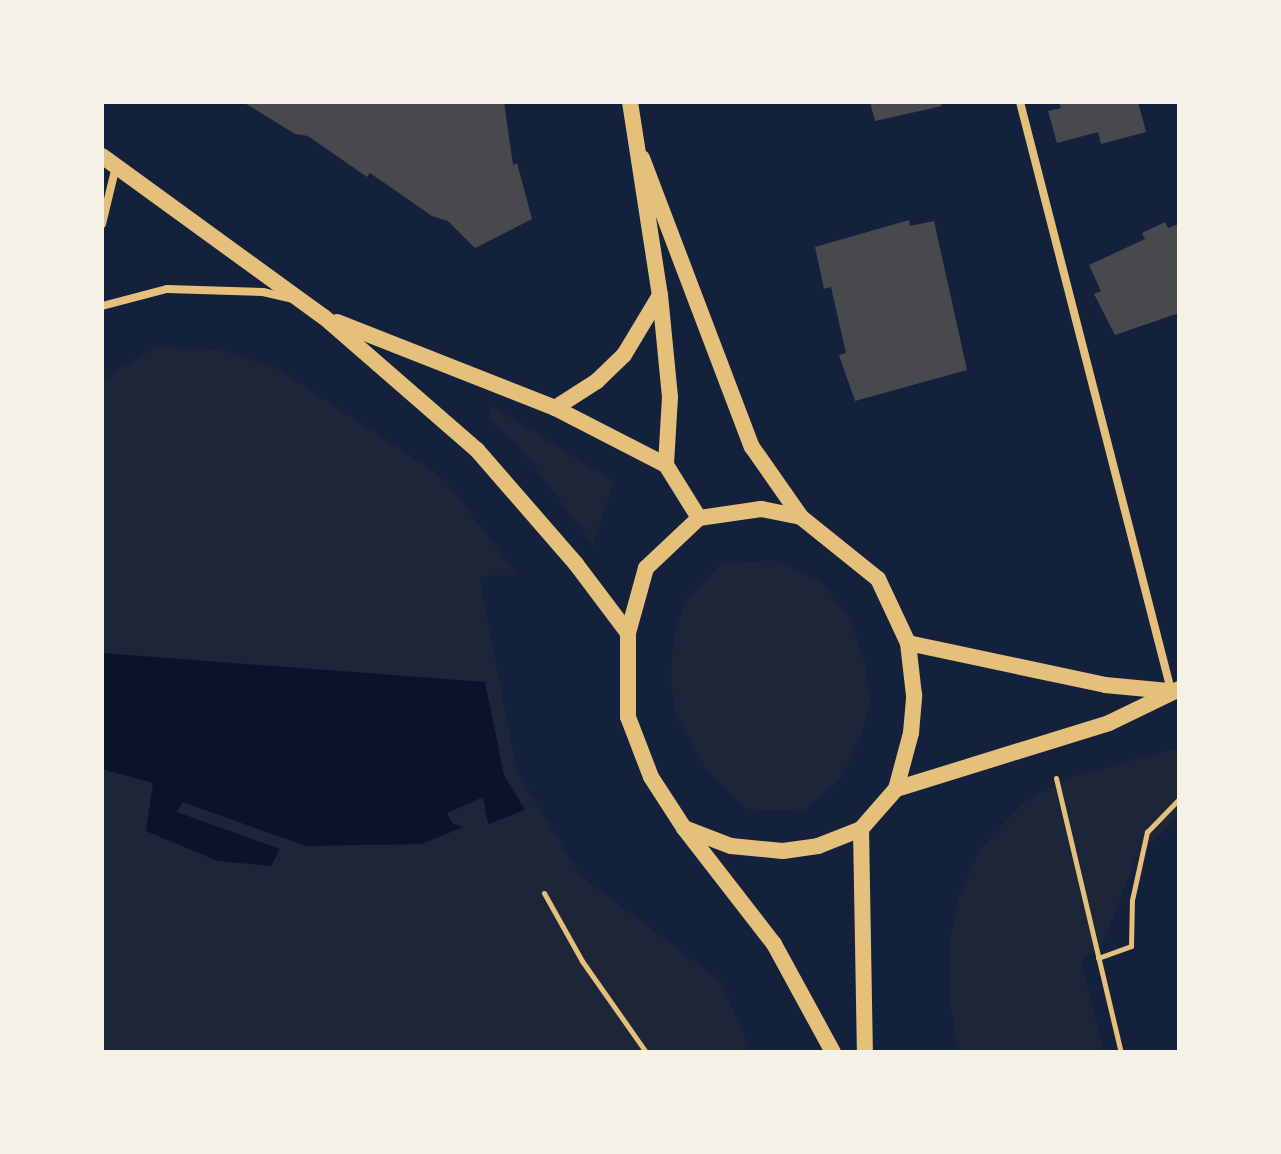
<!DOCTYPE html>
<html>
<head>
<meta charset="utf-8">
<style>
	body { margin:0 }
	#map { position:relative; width:1281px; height:1154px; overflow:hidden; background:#14213d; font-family:Lato,sans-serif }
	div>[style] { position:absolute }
	.green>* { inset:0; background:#1d2539 }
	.water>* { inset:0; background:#0b132b }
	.building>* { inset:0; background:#48494c }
	.path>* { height:5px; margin:-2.5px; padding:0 2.5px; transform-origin:2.5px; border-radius:2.5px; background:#e5c07b }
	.minor>* { height:8px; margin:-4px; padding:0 4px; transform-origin:4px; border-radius:4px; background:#e5c07b }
	.secondary>* { height:16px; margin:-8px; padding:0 8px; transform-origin:8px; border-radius:8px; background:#e5c07b }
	span { translate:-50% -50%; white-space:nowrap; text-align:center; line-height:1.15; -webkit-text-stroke:8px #f6f1e7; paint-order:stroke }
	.frame { position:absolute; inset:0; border:104px solid #f6f1e7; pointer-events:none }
</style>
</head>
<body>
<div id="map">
	<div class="green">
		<i style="clip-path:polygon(155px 347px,219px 350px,277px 368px,443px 478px,518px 575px,479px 576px,517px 772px,580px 875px,721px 982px,751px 1052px,102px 1052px,102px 381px)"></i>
		<i style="clip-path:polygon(491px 405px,614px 482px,593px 545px,521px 448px,489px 419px)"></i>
		<i style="clip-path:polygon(775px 560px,822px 582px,850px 620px,864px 660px,870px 703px,861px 736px,840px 780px,803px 811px,746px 809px,708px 772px,675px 714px,671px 674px,674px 636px,684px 603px,721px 564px)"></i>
		<i style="clip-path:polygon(1179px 748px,1179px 817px,1136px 858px,1103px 943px,1081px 962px,1104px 1052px,958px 1052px,950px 1000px,950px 941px,959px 897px,981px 848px,1022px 804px,1067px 778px)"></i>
	</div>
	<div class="water">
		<i style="clip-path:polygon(102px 653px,485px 682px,504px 775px,525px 810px,488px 824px,483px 797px,447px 813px,452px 823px,463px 827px,422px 844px,306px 846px,182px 802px,177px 812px,280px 849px,271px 866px,218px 861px,146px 831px,153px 783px,102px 769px)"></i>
	</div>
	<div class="building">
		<i style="clip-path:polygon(243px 102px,504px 102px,513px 165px,517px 163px,532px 219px,475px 248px,448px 221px,432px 216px,370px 173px,367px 177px,308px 136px,295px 134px)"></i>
		<i style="clip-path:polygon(870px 102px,941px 102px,942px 106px,875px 121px)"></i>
		<i style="clip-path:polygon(1059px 102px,1138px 102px,1146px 132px,1101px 144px,1098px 132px,1057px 143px,1048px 111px,1061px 108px)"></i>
		<i style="clip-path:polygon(909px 220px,910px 226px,934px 221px,967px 370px,855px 401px,839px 355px,846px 353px,831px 287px,824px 289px,815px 247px)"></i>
		<i style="clip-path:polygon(1165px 222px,1168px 228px,1179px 224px,1179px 313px,1115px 335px,1094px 294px,1101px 291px,1089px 265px,1145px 239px,1142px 233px)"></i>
	</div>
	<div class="path">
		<i style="left:1056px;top:778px;width:282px;rotate:76.7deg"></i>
		<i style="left:544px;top:893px;width:78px;rotate:60.8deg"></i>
		<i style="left:582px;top:961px;width:111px;rotate:54.9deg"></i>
		<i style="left:1098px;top:958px;width:35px;rotate:-20deg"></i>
		<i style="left:1131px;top:946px;width:46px;rotate:-88.8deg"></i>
		<i style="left:1132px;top:900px;width:70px;rotate:-77.6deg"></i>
		<i style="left:1147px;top:832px;width:46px;rotate:-45.9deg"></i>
	</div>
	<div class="minor">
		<i style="left:1020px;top:102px;width:607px;rotate:75.6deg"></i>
		<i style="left:102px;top:224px;width:60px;rotate:-76.4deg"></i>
		<i style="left:102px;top:306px;width:67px;rotate:-14.7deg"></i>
		<i style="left:167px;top:289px;width:96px;rotate:1.8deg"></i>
		<i style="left:263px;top:292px;width:28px;rotate:13deg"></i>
	</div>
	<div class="secondary">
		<i style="left:630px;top:102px;width:195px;rotate:81.2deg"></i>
		<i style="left:660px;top:295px;width:102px;rotate:84.4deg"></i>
		<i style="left:670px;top:397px;width:68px;rotate:93.4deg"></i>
		<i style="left:102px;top:156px;width:274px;rotate:36deg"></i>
		<i style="left:324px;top:317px;width:203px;rotate:41deg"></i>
		<i style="left:477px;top:450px;width:151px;rotate:49deg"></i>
		<i style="left:576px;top:564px;width:86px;rotate:53deg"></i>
		<i style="left:642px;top:158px;width:309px;rotate:69.2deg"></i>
		<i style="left:752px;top:447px;width:85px;rotate:55deg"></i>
		<i style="left:337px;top:322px;width:234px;rotate:21.5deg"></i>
		<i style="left:555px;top:408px;width:125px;rotate:27.2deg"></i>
		<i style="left:666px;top:465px;width:62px;rotate:58.1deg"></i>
		<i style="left:555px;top:408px;width:50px;rotate:-32.7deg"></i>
		<i style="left:597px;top:381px;width:37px;rotate:-44deg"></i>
		<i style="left:624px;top:355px;width:70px;rotate:-59deg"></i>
		<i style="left:908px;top:643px;width:201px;rotate:12deg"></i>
		<i style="left:1105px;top:685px;width:64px;rotate:5.4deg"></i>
		<i style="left:896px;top:789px;width:223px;rotate:-17.2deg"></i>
		<i style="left:1109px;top:723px;width:78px;rotate:-25.9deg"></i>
		<i style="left:684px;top:828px;width:50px;rotate:21deg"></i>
		<i style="left:731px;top:846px;width:52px;rotate:5.5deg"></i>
		<i style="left:783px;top:851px;width:35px;rotate:-8deg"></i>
		<i style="left:818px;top:846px;width:46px;rotate:-21.6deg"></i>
		<i style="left:861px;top:829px;width:53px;rotate:-48.8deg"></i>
		<i style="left:896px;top:789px;width:58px;rotate:-75deg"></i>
		<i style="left:911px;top:733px;width:38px;rotate:-85deg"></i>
		<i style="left:914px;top:695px;width:52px;rotate:-96.6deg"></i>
		<i style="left:908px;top:643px;width:71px;rotate:-115.1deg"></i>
		<i style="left:878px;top:579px;width:99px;rotate:-141.2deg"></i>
		<i style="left:801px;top:517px;width:41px;rotate:-168.7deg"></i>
		<i style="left:761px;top:509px;width:63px;rotate:171.7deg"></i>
		<i style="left:699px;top:518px;width:73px;rotate:136.7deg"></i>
		<i style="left:646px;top:568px;width:67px;rotate:105.5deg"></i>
		<i style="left:628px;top:633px;width:84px;rotate:90deg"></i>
		<i style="left:628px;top:717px;width:64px;rotate:69deg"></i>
		<i style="left:651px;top:777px;width:61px;rotate:57.1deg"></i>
		<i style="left:684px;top:828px;width:147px;rotate:52.2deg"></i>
		<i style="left:774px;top:944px;width:123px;rotate:61.4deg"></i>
		<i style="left:861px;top:829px;width:223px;rotate:89deg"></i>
	</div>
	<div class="frame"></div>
</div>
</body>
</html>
